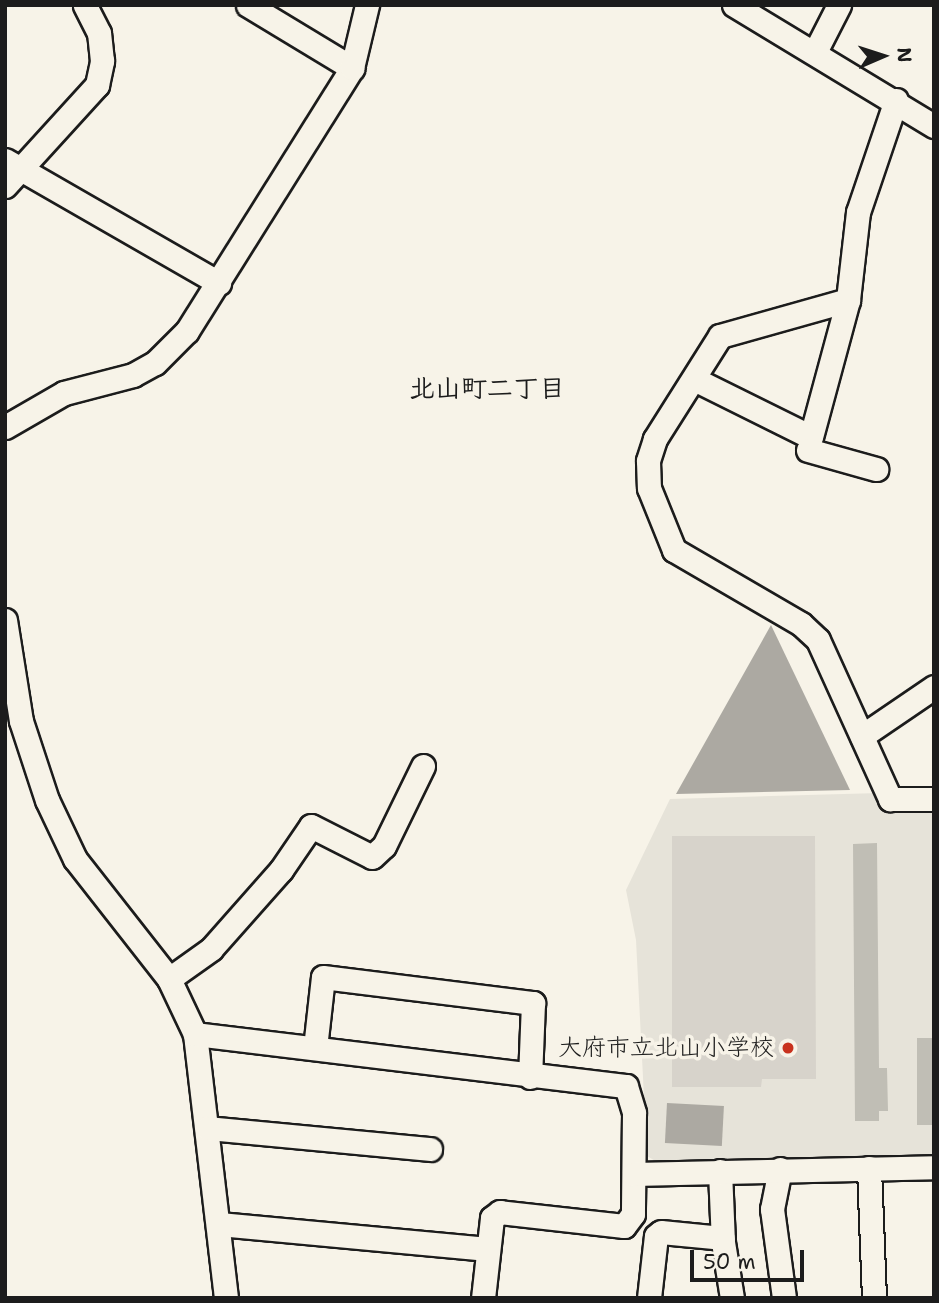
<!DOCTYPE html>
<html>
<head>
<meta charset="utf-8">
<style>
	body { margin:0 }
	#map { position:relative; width:939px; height:1303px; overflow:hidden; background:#f7f3e8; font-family:"Shantell Sans","Klee One",sans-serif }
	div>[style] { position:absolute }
	.built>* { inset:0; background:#e6e3d9 }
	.green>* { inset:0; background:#d7d3cb }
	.water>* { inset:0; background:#aca9a2; transform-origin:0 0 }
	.building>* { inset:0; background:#c0beb5; transform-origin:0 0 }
	.roads { filter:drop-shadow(2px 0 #1c1c1c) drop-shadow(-2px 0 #1c1c1c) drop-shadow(0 2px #1c1c1c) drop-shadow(0 -2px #1c1c1c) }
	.minor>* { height:23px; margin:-11.5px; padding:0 11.5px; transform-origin:11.5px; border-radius:11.5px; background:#f7f3e8 }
	.dots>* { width:19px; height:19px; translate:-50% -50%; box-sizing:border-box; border:4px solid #f7f3e8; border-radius:50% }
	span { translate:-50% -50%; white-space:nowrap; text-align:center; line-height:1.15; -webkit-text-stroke:7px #f7f3e8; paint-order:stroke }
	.poi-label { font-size:24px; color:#1c1c1c }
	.right { translate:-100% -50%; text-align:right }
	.neighbourhood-label { font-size:26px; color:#1c1c1c; font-weight:700 }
	.frame { position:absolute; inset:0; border:7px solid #1c1c1c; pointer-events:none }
	.north { position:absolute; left:848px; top:21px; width:70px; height:70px; -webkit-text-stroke:5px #f7f3e8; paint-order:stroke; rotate:87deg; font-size:19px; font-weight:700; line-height:28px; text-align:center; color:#1c1c1c }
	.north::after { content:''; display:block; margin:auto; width:24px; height:32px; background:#1c1c1c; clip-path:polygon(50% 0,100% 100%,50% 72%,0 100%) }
	.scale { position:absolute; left:690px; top:1250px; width:114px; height:32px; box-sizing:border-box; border:4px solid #1c1c1c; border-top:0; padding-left:9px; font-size:21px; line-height:24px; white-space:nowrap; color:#1c1c1c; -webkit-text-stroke:5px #f7f3e8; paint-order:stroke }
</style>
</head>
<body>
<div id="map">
	<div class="built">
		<i style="clip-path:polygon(880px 793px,934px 805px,934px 1160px,662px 1165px,647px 1156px,636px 940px,626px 890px,670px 799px)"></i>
	</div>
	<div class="green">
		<i style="clip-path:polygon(672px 836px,815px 836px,816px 1079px,762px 1079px,761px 1087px,672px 1087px)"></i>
	</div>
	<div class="water">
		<i style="clip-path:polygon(771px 625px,850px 790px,676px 794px)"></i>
		<i style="left:667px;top:1103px;width:57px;height:40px;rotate:3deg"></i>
	</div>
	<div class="building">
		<i style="clip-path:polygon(877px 843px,879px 1068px,887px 1068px,888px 1111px,879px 1111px,879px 1121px,855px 1121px,853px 844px)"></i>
		<i style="left:917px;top:1038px;width:17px;height:87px"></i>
	</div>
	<div class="roads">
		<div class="minor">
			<i style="left:248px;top:5px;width:122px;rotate:31.2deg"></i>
			<i style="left:734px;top:5px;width:234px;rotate:31.2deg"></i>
			<i style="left:815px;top:52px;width:53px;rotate:-62.9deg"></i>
			<i style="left:896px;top:100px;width:118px;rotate:108.7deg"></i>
			<i style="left:858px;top:212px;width:89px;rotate:96.5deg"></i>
			<i style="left:848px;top:300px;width:133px;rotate:164.3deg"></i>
			<i style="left:720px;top:336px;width:122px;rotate:122.3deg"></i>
			<i style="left:655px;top:439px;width:23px;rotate:108deg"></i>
			<i style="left:648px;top:461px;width:27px;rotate:88deg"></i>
			<i style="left:649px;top:488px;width:67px;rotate:68deg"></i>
			<i style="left:674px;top:550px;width:147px;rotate:30.2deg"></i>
			<i style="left:801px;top:624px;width:23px;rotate:43deg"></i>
			<i style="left:818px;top:640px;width:175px;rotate:65.6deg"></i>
			<i style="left:890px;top:799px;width:44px"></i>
			<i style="left:5px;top:160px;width:247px;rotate:29.9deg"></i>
			<i style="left:5px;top:186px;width:137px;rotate:-47.7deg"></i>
			<i style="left:97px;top:85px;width:25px;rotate:-78deg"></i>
			<i style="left:102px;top:61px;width:28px;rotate:-96deg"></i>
			<i style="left:99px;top:33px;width:31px;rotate:-117deg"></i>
			<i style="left:696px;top:380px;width:128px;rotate:26.4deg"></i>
			<i style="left:811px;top:437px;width:142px;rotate:-74.9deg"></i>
			<i style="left:5px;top:427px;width:68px;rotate:-30deg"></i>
			<i style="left:64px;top:393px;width:71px;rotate:-14.6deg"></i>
			<i style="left:133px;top:375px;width:25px;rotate:-29deg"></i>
			<i style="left:155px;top:363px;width:45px;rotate:-45deg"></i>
			<i style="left:187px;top:331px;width:310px;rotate:-57.9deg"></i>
			<i style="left:352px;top:68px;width:65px;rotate:-76.6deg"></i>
			<i style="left:808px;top:450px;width:71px;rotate:15.6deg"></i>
			<i style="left:5px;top:620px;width:102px;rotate:81deg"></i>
			<i style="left:21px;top:721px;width:83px;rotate:71.8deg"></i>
			<i style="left:47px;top:800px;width:65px;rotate:64.6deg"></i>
			<i style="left:75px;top:859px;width:152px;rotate:51.9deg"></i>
			<i style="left:169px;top:979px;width:61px;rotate:64.7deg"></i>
			<i style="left:195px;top:1034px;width:266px;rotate:83.3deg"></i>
			<i style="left:862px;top:736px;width:87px;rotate:-34.2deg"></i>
			<i style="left:169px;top:979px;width:52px;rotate:-35.5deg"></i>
			<i style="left:211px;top:949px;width:106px;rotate:-48.5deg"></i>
			<i style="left:281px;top:870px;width:53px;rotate:-55.7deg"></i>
			<i style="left:311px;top:826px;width:68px;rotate:26.9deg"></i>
			<i style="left:372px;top:857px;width:16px;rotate:-43deg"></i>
			<i style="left:384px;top:846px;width:89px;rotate:-64deg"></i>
			<i style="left:195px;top:1034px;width:434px;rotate:6.9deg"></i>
			<i style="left:626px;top:1086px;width:28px;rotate:73deg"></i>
			<i style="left:634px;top:1113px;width:101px;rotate:90.6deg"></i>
			<i style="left:633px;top:1214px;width:15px;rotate:127deg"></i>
			<i style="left:624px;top:1226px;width:125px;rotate:-173.6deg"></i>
			<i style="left:500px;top:1212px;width:10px;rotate:143deg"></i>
			<i style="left:492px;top:1218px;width:81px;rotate:96.4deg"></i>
			<i style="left:315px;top:1048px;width:71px;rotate:-83.6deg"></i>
			<i style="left:323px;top:977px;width:212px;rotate:7.1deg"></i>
			<i style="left:533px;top:1003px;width:74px;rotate:92.3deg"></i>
			<i style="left:207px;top:1128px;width:224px;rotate:5.4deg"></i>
			<i style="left:869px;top:1168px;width:130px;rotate:87.8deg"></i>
			<i style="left:780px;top:1169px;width:41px;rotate:101.3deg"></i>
			<i style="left:772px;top:1209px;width:90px;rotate:82.3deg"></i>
			<i style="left:720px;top:1171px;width:71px;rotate:87.6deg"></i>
			<i style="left:723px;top:1242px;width:57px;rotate:80.9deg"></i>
			<i style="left:634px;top:1174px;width:300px;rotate:-1.3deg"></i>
			<i style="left:219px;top:1224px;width:270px;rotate:5.3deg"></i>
			<i style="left:649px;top:1298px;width:62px;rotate:-83.6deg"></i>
			<i style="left:656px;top:1236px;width:6px;rotate:-39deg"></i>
			<i style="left:661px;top:1232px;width:62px;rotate:5.5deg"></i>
		</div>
	</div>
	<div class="dots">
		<i style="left:788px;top:1048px;background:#c8321e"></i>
	</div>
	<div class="poi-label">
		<span class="right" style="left:774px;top:1048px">大府市立北山小学校</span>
	</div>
	<div class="neighbourhood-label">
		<span style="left:487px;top:388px">北山町二丁目</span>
	</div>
	<div class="frame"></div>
	<div class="north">N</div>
	<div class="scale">50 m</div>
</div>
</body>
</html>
